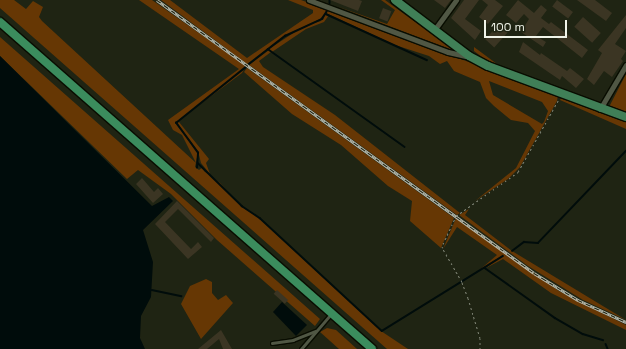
<!DOCTYPE html>
<html>
<head>
<meta charset="utf-8">
<style>
	body { margin:0 }
	#map { position:relative; width:626px; height:349px; overflow:hidden; background:#1f2413; font-family:"Space Grotesk",sans-serif }
	div>[style] { position:absolute }
	.green>* { inset:0; background:#663704 }
	.water>* { inset:0; background:#000c0b }
	.stream>* { height:1.5px; margin:-0.75px; padding:0 0.75px; transform-origin:0.75px; border-radius:0.75px; background:#000c0b }
	.building>* { inset:0; background:#3b3523; transform-origin:0 0 }
	.path>* { height:1px; margin-top:-0.5px; transform-origin:0; background:repeating-linear-gradient(90deg,#7e8374 0 2px,transparent 0 5px) }
	.roads { filter:drop-shadow(1px 0 #090d01) drop-shadow(-1px 0 #090d01) drop-shadow(0 1px #090d01) drop-shadow(0 -1px #090d01) }
	.service>* { height:2.5px; margin:-1.25px; padding:0 1.25px; transform-origin:1.25px; border-radius:1.25px; background:#505744 }
	.minor>* { height:5px; margin:-2.5px; padding:0 2.5px; transform-origin:2.5px; border-radius:2.5px; background:#505744 }
	.primary>* { height:8px; margin:-4px; padding:0 4px; transform-origin:4px; border-radius:4px; background:#407f57 }
	.trunk>* { height:8px; margin:-4px; padding:0 4px; transform-origin:4px; border-radius:4px; background:#3b8c5d }
	.rail>* { height:3px; margin-top:-1.5px; transform-origin:0; background:repeating-linear-gradient(90deg,#1f2413 0 4.5px,#b8bcb0 0 9px); box-sizing:border-box; border-block:1px solid #b8bcb0 }
	span { translate:-50% -50%; white-space:nowrap; text-align:center; line-height:1.15; -webkit-text-stroke:3.5px #1f2413; paint-order:stroke }
	.scale { position:absolute; left:484px; top:20px; width:83px; height:18px; box-sizing:border-box; border:2px solid #f0f4e9; border-top:0; padding-left:5px; font-size:12px; line-height:14px; white-space:nowrap; color:#f0f4e9; -webkit-text-stroke:3px #1f2413; paint-order:stroke }
</style>
</head>
<body>
<div id="map">
	<div class="green">
		<i style="clip-path:polygon(0 0,14px 0,26px 9px,33px 1px,43px 7px,39px 17px,42px 21px,196px 163px,182px 135px,173px 130px,168px 120px,239px 69px,139px 0,152px 0,246px 66px,242px 73px,175px 123px,198px 153px,195px 167px,199px 170px,203px 167px,204px 171px,220px 183px,242px 207px,259px 218px,381px 331px,408px 349px,387px 349px,0 8px)"></i>
		<i style="clip-path:polygon(evenodd,161px 0,170px 0,247px 58px,313px 13px,313px 10px,288px 0,301px 0,558px 95px,557px 101px,520px 167px,508px 179px,475px 201px,516px 168px,535px 131px,528px 123px,511px 120px,494px 106px,486px 98px,480px 82px,454px 71px,447px 61px,440px 64px,429px 56px,395px 45px,326px 13px,327px 11px,320px 19px,286px 35px,247px 64px,161px 0,489px 81px,542px 102px,548px 111px,544px 122px,542px 124px,493px 95px,489px 81px)"></i>
		<i style="clip-path:polygon(381px 0,385px 0,455px 51px,336px 6px,387px 24px,395px 10px)"></i>
		<i style="clip-path:polygon(326px 14px,329px 15px,324px 22px,306px 29px,272px 52px,269px 49px,304px 26px,321px 21px)"></i>
		<i style="clip-path:polygon(0 37px,320px 319px,315px 326px,217px 240px,171px 194px,138px 170px,127px 179px,0 56px)"></i>
		<i style="clip-path:polygon(474px 47px,497px 64px,601px 105px,494px 66px,474px 51px)"></i>
		<i style="clip-path:polygon(269px 50px,271px 52px,259px 61px,263px 67px,335px 115px,460px 213px,457px 215px,249px 65px)"></i>
		<i style="clip-path:polygon(247px 68px,454px 218px,441px 248px,410px 221px,412px 201px,388px 186px,341px 145px,292px 114px,244px 72px)"></i>
		<i style="clip-path:polygon(626px 74px,626px 114px,609px 107px)"></i>
		<i style="clip-path:polygon(562px 96px,626px 120px,626px 129px,560px 100px)"></i>
		<i style="clip-path:polygon(179px 122px,209px 159px,206px 163px,210px 174px,201px 163px,198px 151px,177px 123px)"></i>
		<i style="clip-path:polygon(469px 209px,465px 215px,512px 251px,626px 320px,583px 300px,528px 266px,459px 215px)"></i>
		<i style="clip-path:polygon(456px 218px,559px 291px,626px 325px,626px 330px,551px 293px,503px 259px,486px 268px,503px 255px,477px 272px,497px 255px,457px 227px,443px 249px)"></i>
		<i style="clip-path:polygon(206px 279px,212px 282px,212px 293px,218px 300px,226px 295px,233px 303px,201px 339px,181px 304px,190px 286px)"></i>
		<i style="clip-path:polygon(327px 328px,336px 330px,357px 349px,339px 349px,320px 332px)"></i>
	</div>
	<div class="water">
		<i style="clip-path:polygon(0 56px,152px 206px,169px 197px,173px 201px,143px 230px,153px 262px,151px 297px,141px 316px,140px 338px,145px 349px,0 349px)"></i>
		<i style="clip-path:polygon(282px 302px,307px 325px,296px 336px,273px 312px)"></i>
	</div>
	<div class="stream">
		<i style="left:330px;top:0;width:3px;rotate:90deg"></i>
		<i style="left:326px;top:14px;width:111px;rotate:24.5deg"></i>
		<i style="left:268px;top:49px;width:168px;rotate:35.6deg"></i>
		<i style="left:249px;top:64px;width:46px;rotate:-37.9deg"></i>
		<i style="left:285px;top:36px;width:41px;rotate:-24.7deg"></i>
		<i style="left:322px;top:19px;width:9px;rotate:-58deg"></i>
		<i style="left:198px;top:163px;width:62px;rotate:44.3deg"></i>
		<i style="left:242px;top:206px;width:22px;rotate:34deg"></i>
		<i style="left:260px;top:218px;width:166px;rotate:42.8deg"></i>
		<i style="left:382px;top:331px;width:142px;rotate:-31.8deg"></i>
		<i style="left:197px;top:168px;width:15px;rotate:-86deg"></i>
		<i style="left:198px;top:153px;width:37px;rotate:-126deg"></i>
		<i style="left:176px;top:123px;width:90px;rotate:-38.7deg"></i>
		<i style="left:512px;top:251px;width:15px;rotate:-37deg"></i>
		<i style="left:524px;top:242px;width:14px;rotate:4deg"></i>
		<i style="left:538px;top:243px;width:127px;rotate:-46.3deg"></i>
		<i style="left:485px;top:268px;width:86px;rotate:35.5deg"></i>
		<i style="left:555px;top:318px;width:32px;rotate:30deg"></i>
		<i style="left:583px;top:334px;width:21px;rotate:17deg"></i>
		<i style="left:152px;top:290px;width:30px;rotate:12deg"></i>
		<i style="left:606px;top:344px;width:5px;rotate:68deg"></i>
	</div>
	<div class="building">
		<i style="clip-path:polygon(330px 0,359px 0,362px 1px,358px 11px)"></i>
		<i style="clip-path:polygon(434px 0,451px 0,445px 8px)"></i>
		<i style="clip-path:polygon(464px 0,479px 0,465px 19px,481px 31px,475px 40px,451px 18px)"></i>
		<i style="clip-path:polygon(482px 0,495px 0,503px 6px,488px 24px,479px 17px,488px 5px)"></i>
		<i style="clip-path:polygon(518px 0,534px 13px,541px 5px,547px 10px,541px 18px,549px 24px,551px 22px,588px 50px,582px 58px,543px 27px,536px 36px,546px 42px,543px 47px,521px 32px,529px 19px,524px 14px,516px 23px,506px 15px)"></i>
		<i style="left:557px;top:0;width:20px;height:8px;rotate:37deg"></i>
		<i style="clip-path:polygon(577px 0,595px 0,612px 13px,606px 21px)"></i>
		<i style="left:383px;top:8px;width:9px;height:11px;rotate:21deg"></i>
		<i style="clip-path:polygon(626px 15px,626px 28px,615px 44px,626px 51px,621px 59px,623px 61px,612px 77px,604px 71px,594px 85px,587px 79px,602px 53px,598px 50px)"></i>
		<i style="left:583px;top:17px;width:24px;height:13px;rotate:42deg"></i>
		<i style="left:500px;top:23px;width:12px;height:22px;rotate:42deg"></i>
		<i style="clip-path:polygon(523px 42px,540px 55px,541px 53px,567px 71px,570px 68px,584px 79px,576px 88px,562px 76px,560px 80px,519px 52px)"></i>
		<i style="clip-path:polygon(142px 178px,154px 192px,158px 188px,163px 194px,153px 203px,136px 184px)"></i>
		<i style="clip-path:polygon(177px 201px,214px 238px,211px 242px,178px 209px,165px 222px,191px 249px,198px 242px,202px 247px,188px 259px,155px 224px)"></i>
		<i style="left:277px;top:290px;width:15px;height:5px;rotate:42deg"></i>
		<i style="clip-path:polygon(221px 330px,232px 349px,223px 349px,219px 339px,207px 349px,198px 349px)"></i>
	</div>
	<div class="path">
		<i style="left:480px;top:349px;width:11px;rotate:-90deg"></i>
		<i style="left:480px;top:338px;width:42px;rotate:-106.7deg"></i>
		<i style="left:468px;top:298px;width:17px;rotate:-111deg"></i>
		<i style="left:462px;top:282px;width:39px;rotate:-120deg"></i>
		<i style="left:442px;top:248px;width:4px;rotate:-76deg"></i>
		<i style="left:443px;top:244px;width:31px;rotate:-65deg"></i>
		<i style="left:456px;top:216px;width:76px;rotate:-35.4deg"></i>
		<i style="left:518px;top:172px;width:84px;rotate:-60.7deg"></i>
	</div>
	<div class="roads">
		<div class="service">
			<i style="left:272px;top:343px;width:21px;rotate:-8deg"></i>
			<i style="left:293px;top:340px;width:24px;rotate:-22deg"></i>
			<i style="left:301px;top:349px;width:46px;rotate:-49.4deg"></i>
		</div>
		<div class="minor">
			<i style="left:309px;top:0;width:148px;rotate:20.5deg"></i>
			<i style="left:448px;top:52px;width:18px;rotate:13deg"></i>
			<i style="left:435px;top:29px;width:36px;rotate:-54deg"></i>
			<i style="left:600px;top:109px;width:51px;rotate:-59.4deg"></i>
		</div>
		<div class="primary">
			<i style="left:395px;top:0;width:93px;rotate:37.1deg"></i>
			<i style="left:469px;top:56px;width:21px;rotate:28deg"></i>
			<i style="left:488px;top:66px;width:147px;rotate:20.3deg"></i>
		</div>
		<div class="trunk">
			<i style="left:0;top:22px;width:495px;rotate:41.3deg"></i>
		</div>
	</div>
	<div class="rail">
		<i style="left:157px;top:0;width:465px;rotate:35.9deg"></i>
		<i style="left:534px;top:273px;width:52px;rotate:31.5deg"></i>
		<i style="left:578px;top:300px;width:53px;rotate:24.6deg"></i>
	</div>
	<div class="scale">100 m</div>
</div>
</body>
</html>
